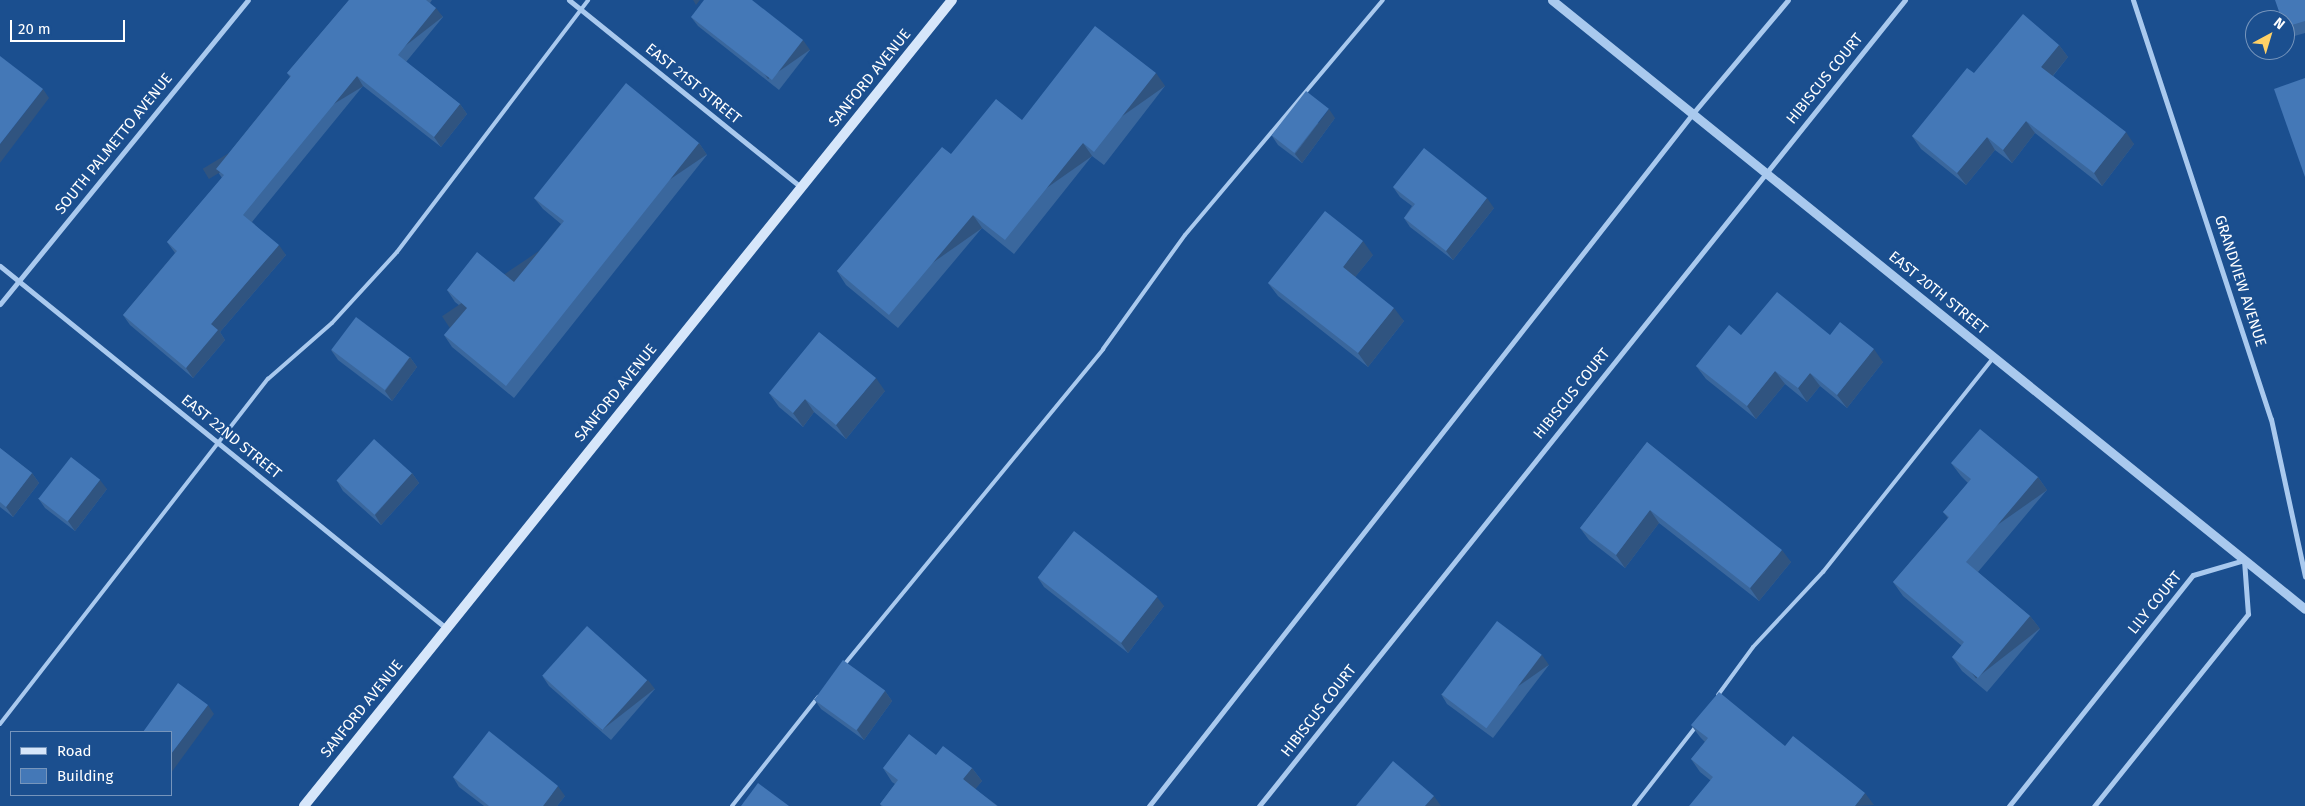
<!DOCTYPE html>
<html>
<head>
<meta charset="utf-8">
<style>
	body { margin:0 }
	#map { position:relative; width:2305px; height:806px; overflow:hidden; background:#1b4f8f; font-family:"Fira Sans",sans-serif }
	div>[style] { position:absolute }
	.service>* { height:4px; margin:-2px; padding:0 2px; transform-origin:2px; border-radius:2px; background:#a9c9ee }
	.minor>* { height:5px; margin:-2.5px; padding:0 2.5px; transform-origin:2.5px; border-radius:2.5px; background:#a9c9ee }
	.tertiary>* { height:9px; margin:-4.5px; padding:0 4.5px; transform-origin:4.5px; border-radius:4.5px; background:#a9c9ee }
	.secondary>* { height:10px; margin:-5px; padding:0 5px; transform-origin:5px; border-radius:5px; background:#d6e6fa }
	.wall>* { inset:0; background:#3a679d }
	.shaded-wall>* { inset:0; background:#305480; transform-origin:0 0 }
	.building>* { inset:0; background:#4478b7; transform-origin:0 0 }
	span { translate:-50% -50%; white-space:nowrap; text-align:center; line-height:1.15; -webkit-text-stroke:4px #1b4f8f; paint-order:stroke }
	.street-label { font-size:15px; color:#fff }
	.legend { position:absolute; left:10px; top:731px; width:162px; height:65px; box-sizing:border-box; background:#1b4f8f; border:1px solid #7695bc; margin:0; padding:6px 9px; list-style:none; font-size:15px; color:#fff }
	.legend li { display:flex; align-items:center; gap:10px; height:25px }
	.legend b { width:25px; border:1px solid #7695bc }
	.north { position:absolute; left:2245px; top:10px; width:50px; height:50px; box-sizing:border-box; background:#1b4f8f; border:1px solid #7695bc; border-radius:50%; rotate:39deg; font-size:14px; font-weight:700; line-height:20px; text-align:center; color:#fff }
	.north::after { content:''; display:block; margin:auto; width:18px; height:22px; background:#ffd166; clip-path:polygon(50% 0,100% 100%,50% 72%,0 100%) }
	.scale { position:absolute; left:10px; top:20px; width:115px; height:22px; box-sizing:border-box; border:2px solid #fff; border-top:0; padding-left:6px; font-size:15px; line-height:18px; white-space:nowrap; color:#fff; -webkit-text-stroke:4px #1b4f8f; paint-order:stroke }
</style>
</head>
<body>
<div id="map">
	<div class="service">
		<i style="left:843px;top:666px;width:410px;rotate:-50.6deg"></i>
		<i style="left:1103px;top:349px;width:140px;rotate:-54.3deg"></i>
		<i style="left:1185px;top:235px;width:307px;rotate:-49.9deg"></i>
		<i style="left:1718px;top:695px;width:59px;rotate:-53.9deg"></i>
		<i style="left:1753px;top:647px;width:103px;rotate:-47deg"></i>
		<i style="left:1823px;top:572px;width:273px;rotate:-51.5deg"></i>
		<i style="left:0;top:724px;width:437px;rotate:-52.2deg"></i>
		<i style="left:268px;top:379px;width:85px;rotate:-41.2deg"></i>
		<i style="left:332px;top:323px;width:96px;rotate:-47.5deg"></i>
		<i style="left:397px;top:252px;width:316px;rotate:-52.8deg"></i>
		<i style="left:732px;top:806px;width:139px;rotate:-51.7deg"></i>
		<i style="left:1634px;top:806px;width:103px;rotate:-52.1deg"></i>
	</div>
	<div class="minor">
		<i style="left:569px;top:0;width:298px;rotate:38.9deg"></i>
		<i style="left:2133px;top:0;width:441px;rotate:71.8deg"></i>
		<i style="left:2271px;top:419px;width:161px;rotate:77.8deg"></i>
		<i style="left:0;top:266px;width:574px;rotate:39.06deg"></i>
		<i style="left:0;top:304px;width:392px;rotate:-50.8deg"></i>
		<i style="left:1149px;top:806px;width:882px;rotate:-51.86deg"></i>
		<i style="left:1694px;top:112px;width:146px;rotate:-50deg"></i>
		<i style="left:1259px;top:806px;width:1033px;rotate:-51.29deg"></i>
		<i style="left:2009px;top:806px;width:295px;rotate:-51.5deg"></i>
		<i style="left:2193px;top:575px;width:53px;rotate:-16.4deg"></i>
		<i style="left:2244px;top:560px;width:54px;rotate:85.8deg"></i>
		<i style="left:2248px;top:614px;width:246px;rotate:128.7deg"></i>
	</div>
	<div class="tertiary">
		<i style="left:1552px;top:0;width:968px;rotate:38.96deg"></i>
	</div>
	<div class="secondary">
		<i style="left:304px;top:806px;width:1034px;rotate:-51.2deg"></i>
	</div>
	<div class="wall">
		<i style="clip-path:polygon(349px 0,432px 0,430px 3px,443px 17px,406px 62px,460px 104px,467px 114px,441px 147px,363px 86px,252px 222px,286px 255px,220px 332px,225px 340px,193px 378px,130px 325px,123px 315px,175px 253px,167px 242px,222px 178px,216px 169px,290px 77px,287px 73px)"></i>
		<i style="clip-path:polygon(2305px 0,2305px 33px,2291px 37px,2285px 29px,2285px 27px)"></i>
		<i style="clip-path:polygon(691px 17px,810px 50px,779px 90px,698px 26px)"></i>
		<i style="clip-path:polygon(2059px 45px,2068px 57px,2053px 76px,2134px 144px,2102px 186px,2035px 133px,2012px 163px,1995px 150px,1966px 185px,1921px 149px,1912px 136px,1974px 73px)"></i>
		<i style="clip-path:polygon(1165px 86px,1104px 165px,1092px 156px,1014px 254px,982px 228px,898px 328px,846px 285px,837px 271px,951px 154px,1022px 120px)"></i>
		<i style="clip-path:polygon(1335px 118px,1302px 163px,1278px 145px,1272px 136px)"></i>
		<i style="clip-path:polygon(699px 143px,707px 155px,514px 398px,452px 347px,444px 335px,465px 310px,455px 302px,447px 290px,514px 282px,561px 224px,543px 209px,534px 198px)"></i>
		<i style="clip-path:polygon(1393px 187px,1494px 208px,1453px 260px,1410px 227px,1404px 218px,1412px 206px,1400px 197px)"></i>
		<i style="clip-path:polygon(1373px 255px,1355px 277px,1404px 321px,1368px 367px,1278px 296px,1268px 283px)"></i>
		<i style="clip-path:polygon(1741px 335px,1830px 335px,1883px 362px,1847px 408px,1820px 386px,1807px 402px,1785px 384px,1756px 419px,1706px 379px,1696px 366px)"></i>
		<i style="clip-path:polygon(331px 350px,410px 357px,417px 367px,392px 401px,338px 360px)"></i>
		<i style="clip-path:polygon(885px 391px,846px 439px,814px 412px,803px 427px,779px 407px,769px 393px)"></i>
		<i style="clip-path:polygon(1647px 442px,1791px 562px,1759px 601px,1659px 523px,1625px 568px,1589px 540px,1580px 528px)"></i>
		<i style="clip-path:polygon(0 448px,32px 473px,39px 483px,13px 517px,0 507px)"></i>
		<i style="clip-path:polygon(1951px 463px,2038px 477px,2047px 490px,1978px 572px,2030px 616px,2040px 629px,1987px 692px,1962px 671px,1952px 657px,1962px 646px,1903px 596px,1893px 582px,1948px 518px,1943px 512px,1968px 483px,1961px 476px)"></i>
		<i style="clip-path:polygon(412px 473px,419px 483px,381px 525px,343px 491px,337px 481px)"></i>
		<i style="clip-path:polygon(107px 489px,75px 531px,45px 508px,38px 498px)"></i>
		<i style="clip-path:polygon(1038px 578px,1164px 606px,1128px 653px,1044px 587px)"></i>
		<i style="clip-path:polygon(1549px 665px,1493px 738px,1447px 704px,1441px 694px)"></i>
		<i style="clip-path:polygon(543px 677px,655px 689px,611px 740px,549px 686px)"></i>
		<i style="clip-path:polygon(885px 691px,892px 701px,864px 740px,821px 709px,814px 699px)"></i>
		<i style="clip-path:polygon(1691px 725px,1785px 746px,1874px 805px,1710px 780px,1700px 772px,1691px 759px,1705px 742px,1700px 737px)"></i>
		<i style="clip-path:polygon(936px 755px,972px 768px,982px 781px,975px 789px,998px 806px,881px 806px,880px 804px,895px 784px,892px 782px,883px 768px)"></i>
		<i style="clip-path:polygon(453px 777px,565px 796px,557px 806px,484px 806px,459px 787px)"></i>
	</div>
	<div class="shaded-wall">
		<i style="clip-path:polygon(693px 0,700px 0,696px 5px)"></i>
		<i style="left:436px;top:8px;width:11px;height:60px;rotate:52deg"></i>
		<i style="left:803px;top:40px;width:12px;height:51px;rotate:55deg"></i>
		<i style="clip-path:polygon(2059px 45px,2068px 57px,2050px 79px,2041px 67px)"></i>
		<i style="left:1156px;top:73px;width:16px;height:100px;rotate:55deg"></i>
		<i style="left:357px;top:76px;width:12px;height:180px;rotate:59deg"></i>
		<i style="clip-path:polygon(43px 89px,49px 98px,0 163px,0 144px)"></i>
		<i style="clip-path:polygon(460px 104px,467px 114px,441px 147px,434px 137px)"></i>
		<i style="clip-path:polygon(1329px 109px,1335px 118px,1302px 163px,1295px 154px)"></i>
		<i style="clip-path:polygon(2026px 121px,2035px 133px,2012px 163px,2003px 150px)"></i>
		<i style="clip-path:polygon(2126px 132px,2134px 144px,2102px 186px,2094px 173px)"></i>
		<i style="clip-path:polygon(1987px 137px,1995px 150px,1966px 185px,1957px 173px)"></i>
		<i style="left:699px;top:143px;width:14px;height:310px;rotate:56deg"></i>
		<i style="left:1083px;top:143px;width:16px;height:124px;rotate:55deg"></i>
		<i style="clip-path:polygon(1487px 198px,1494px 208px,1453px 260px,1446px 251px)"></i>
		<i style="left:973px;top:215px;width:16px;height:131px;rotate:55deg"></i>
		<i style="clip-path:polygon(1363px 241px,1373px 255px,1352px 281px,1343px 267px)"></i>
		<i style="clip-path:polygon(279px 245px,286px 255px,220px 332px,225px 340px,193px 378px,186px 368px,211px 324px)"></i>
		<i style="clip-path:polygon(1394px 308px,1404px 321px,1368px 367px,1358px 353px)"></i>
		<i style="clip-path:polygon(1874px 349px,1883px 362px,1847px 408px,1837px 395px)"></i>
		<i style="clip-path:polygon(410px 357px,417px 367px,392px 401px,385px 391px)"></i>
		<i style="clip-path:polygon(1775px 371px,1785px 384px,1756px 419px,1747px 406px)"></i>
		<i style="clip-path:polygon(1810px 373px,1820px 386px,1807px 402px,1798px 388px)"></i>
		<i style="clip-path:polygon(876px 378px,885px 391px,846px 439px,836px 425px)"></i>
		<i style="clip-path:polygon(805px 399px,814px 412px,803px 427px,793px 413px)"></i>
		<i style="clip-path:polygon(32px 473px,39px 483px,13px 517px,6px 507px)"></i>
		<i style="clip-path:polygon(412px 473px,419px 483px,381px 525px,375px 515px)"></i>
		<i style="left:2038px;top:477px;width:16px;height:111px;rotate:55deg"></i>
		<i style="clip-path:polygon(100px 480px,107px 489px,75px 531px,68px 521px)"></i>
		<i style="clip-path:polygon(1650px 510px,1659px 523px,1625px 568px,1616px 555px)"></i>
		<i style="clip-path:polygon(1782px 550px,1791px 562px,1759px 601px,1750px 588px)"></i>
		<i style="clip-path:polygon(1157px 597px,1164px 606px,1128px 653px,1121px 643px)"></i>
		<i style="left:2030px;top:616px;width:16px;height:81px;rotate:52deg"></i>
		<i style="left:1542px;top:655px;width:12px;height:92px;rotate:55deg"></i>
		<i style="left:648px;top:680px;width:11px;height:67px;rotate:52deg"></i>
		<i style="clip-path:polygon(885px 691px,892px 701px,864px 740px,857px 730px)"></i>
		<i style="clip-path:polygon(208px 705px,214px 714px,171px 773px,171px 754px)"></i>
		<i style="clip-path:polygon(972px 768px,982px 781px,972px 793px,963px 779px)"></i>
		<i style="clip-path:polygon(558px 786px,565px 796px,557px 806px,543px 806px)"></i>
		<i style="clip-path:polygon(1865px 793px,1874px 805px,1855px 806px)"></i>
		<i style="clip-path:polygon(1434px 796px,1441px 806px,1425px 806px)"></i>
	</div>
	<div class="building">
		<i style="clip-path:polygon(349px 0,426px 0,436px 8px,398px 55px,460px 104px,434px 137px,357px 76px,243px 215px,279px 245px,211px 324px,218px 330px,186px 368px,123px 315px,177px 251px,167px 242px,224px 175px,216px 169px,291px 76px,287px 73px)"></i>
		<i style="clip-path:polygon(704px 0,752px 0,803px 40px,772px 80px,691px 17px)"></i>
		<i style="clip-path:polygon(2275px 0,2305px 0,2305px 21px,2285px 27px,2285px 20px,2282px 20px)"></i>
		<i style="clip-path:polygon(2023px 14px,2059px 45px,2041px 67px,2126px 132px,2094px 173px,2026px 121px,2003px 150px,1987px 137px,1957px 173px,1912px 136px,1967px 68px,1974px 73px)"></i>
		<i style="clip-path:polygon(1095px 26px,1156px 73px,1094px 152px,1083px 143px,1005px 240px,973px 215px,889px 315px,837px 271px,942px 147px,951px 154px,996px 99px,1022px 120px)"></i>
		<i style="clip-path:polygon(0 56px,43px 89px,0 144px)"></i>
		<i style="clip-path:polygon(2305px 78px,2305px 177px,2274px 89px)"></i>
		<i style="clip-path:polygon(626px 83px,699px 143px,506px 386px,444px 335px,467px 308px,447px 290px,477px 252px,514px 282px,564px 221px,534px 198px)"></i>
		<i style="left:1306px;top:91px;width:29px;height:56px;rotate:38deg"></i>
		<i style="clip-path:polygon(1424px 148px,1487px 198px,1446px 251px,1404px 218px,1415px 204px,1393px 187px)"></i>
		<i style="clip-path:polygon(1325px 211px,1363px 241px,1343px 267px,1394px 308px,1358px 353px,1268px 283px)"></i>
		<i style="clip-path:polygon(1777px 292px,1830px 335px,1840px 322px,1874px 349px,1837px 395px,1810px 373px,1798px 388px,1775px 371px,1747px 406px,1696px 366px,1729px 325px,1741px 335px)"></i>
		<i style="left:356px;top:317px;width:67px;height:41px;rotate:37deg"></i>
		<i style="clip-path:polygon(819px 332px,876px 378px,836px 425px,805px 399px,793px 413px,769px 393px)"></i>
		<i style="clip-path:polygon(1980px 429px,2038px 477px,1966px 562px,2030px 616px,1978px 678px,1952px 657px,1964px 642px,1893px 582px,1949px 517px,1943px 512px,1971px 479px,1951px 463px)"></i>
		<i style="left:374px;top:439px;width:51px;height:56px;rotate:42deg"></i>
		<i style="clip-path:polygon(1647px 442px,1782px 550px,1750px 588px,1650px 510px,1616px 555px,1580px 528px)"></i>
		<i style="clip-path:polygon(0 448px,32px 473px,6px 507px,0 502px)"></i>
		<i style="left:71px;top:457px;width:37px;height:53px;rotate:38deg"></i>
		<i style="left:1074px;top:531px;width:106px;height:59px;rotate:38deg"></i>
		<i style="left:1497px;top:621px;width:56px;height:92px;rotate:37deg"></i>
		<i style="left:587px;top:626px;width:81px;height:67px;rotate:42deg"></i>
		<i style="left:843px;top:660px;width:52px;height:49px;rotate:36deg"></i>
		<i style="clip-path:polygon(178px 683px,208px 705px,171px 754px,171px 732px,143px 732px)"></i>
		<i style="clip-path:polygon(1719px 692px,1785px 746px,1793px 736px,1865px 793px,1855px 806px,1689px 806px,1713px 777px,1691px 759px,1708px 738px,1691px 725px)"></i>
		<i style="clip-path:polygon(489px 731px,558px 786px,543px 806px,489px 806px,453px 777px)"></i>
		<i style="clip-path:polygon(909px 734px,936px 755px,943px 746px,972px 768px,963px 779px,997px 806px,883px 806px,880px 804px,898px 780px,883px 768px)"></i>
		<i style="clip-path:polygon(1393px 761px,1434px 796px,1425px 806px,1356px 806px)"></i>
		<i style="clip-path:polygon(758px 783px,789px 806px,741px 806px)"></i>
	</div>
	<div class="street-label">
		<span style="left:870px;top:78px;rotate:-51deg">SANFORD AVENUE</span>
		<span style="left:1825px;top:79px;rotate:-51deg">HIBISCUS COURT</span>
		<span style="left:693px;top:84px;rotate:39deg">EAST 21ST STREET</span>
		<span style="left:114px;top:144px;rotate:-51deg">SOUTH PALMETTO AVENUE</span>
		<span style="left:2240px;top:281px;rotate:72deg">GRANDVIEW AVENUE</span>
		<span style="left:1938px;top:293px;rotate:39deg">EAST 20TH STREET</span>
		<span style="left:616px;top:393px;rotate:-51deg">SANFORD AVENUE</span>
		<span style="left:1572px;top:394px;rotate:-51deg">HIBISCUS COURT</span>
		<span style="left:231px;top:437px;rotate:39deg">EAST 22ND STREET</span>
		<span style="left:2155px;top:603px;rotate:-51deg">LILY COURT</span>
		<span style="left:362px;top:709px;rotate:-51deg">SANFORD AVENUE</span>
		<span style="left:1319px;top:711px;rotate:-52deg">HIBISCUS COURT</span>
	</div>
	<ul class="legend">
	<li><b style="height:6px;background:#d6e6fa"></b>Road</li>
	<li><b style="height:14px;background:#4478b7"></b>Building</li>
	</ul>
	<div class="north">N</div>
	<div class="scale">20 m</div>
</div>
</body>
</html>
